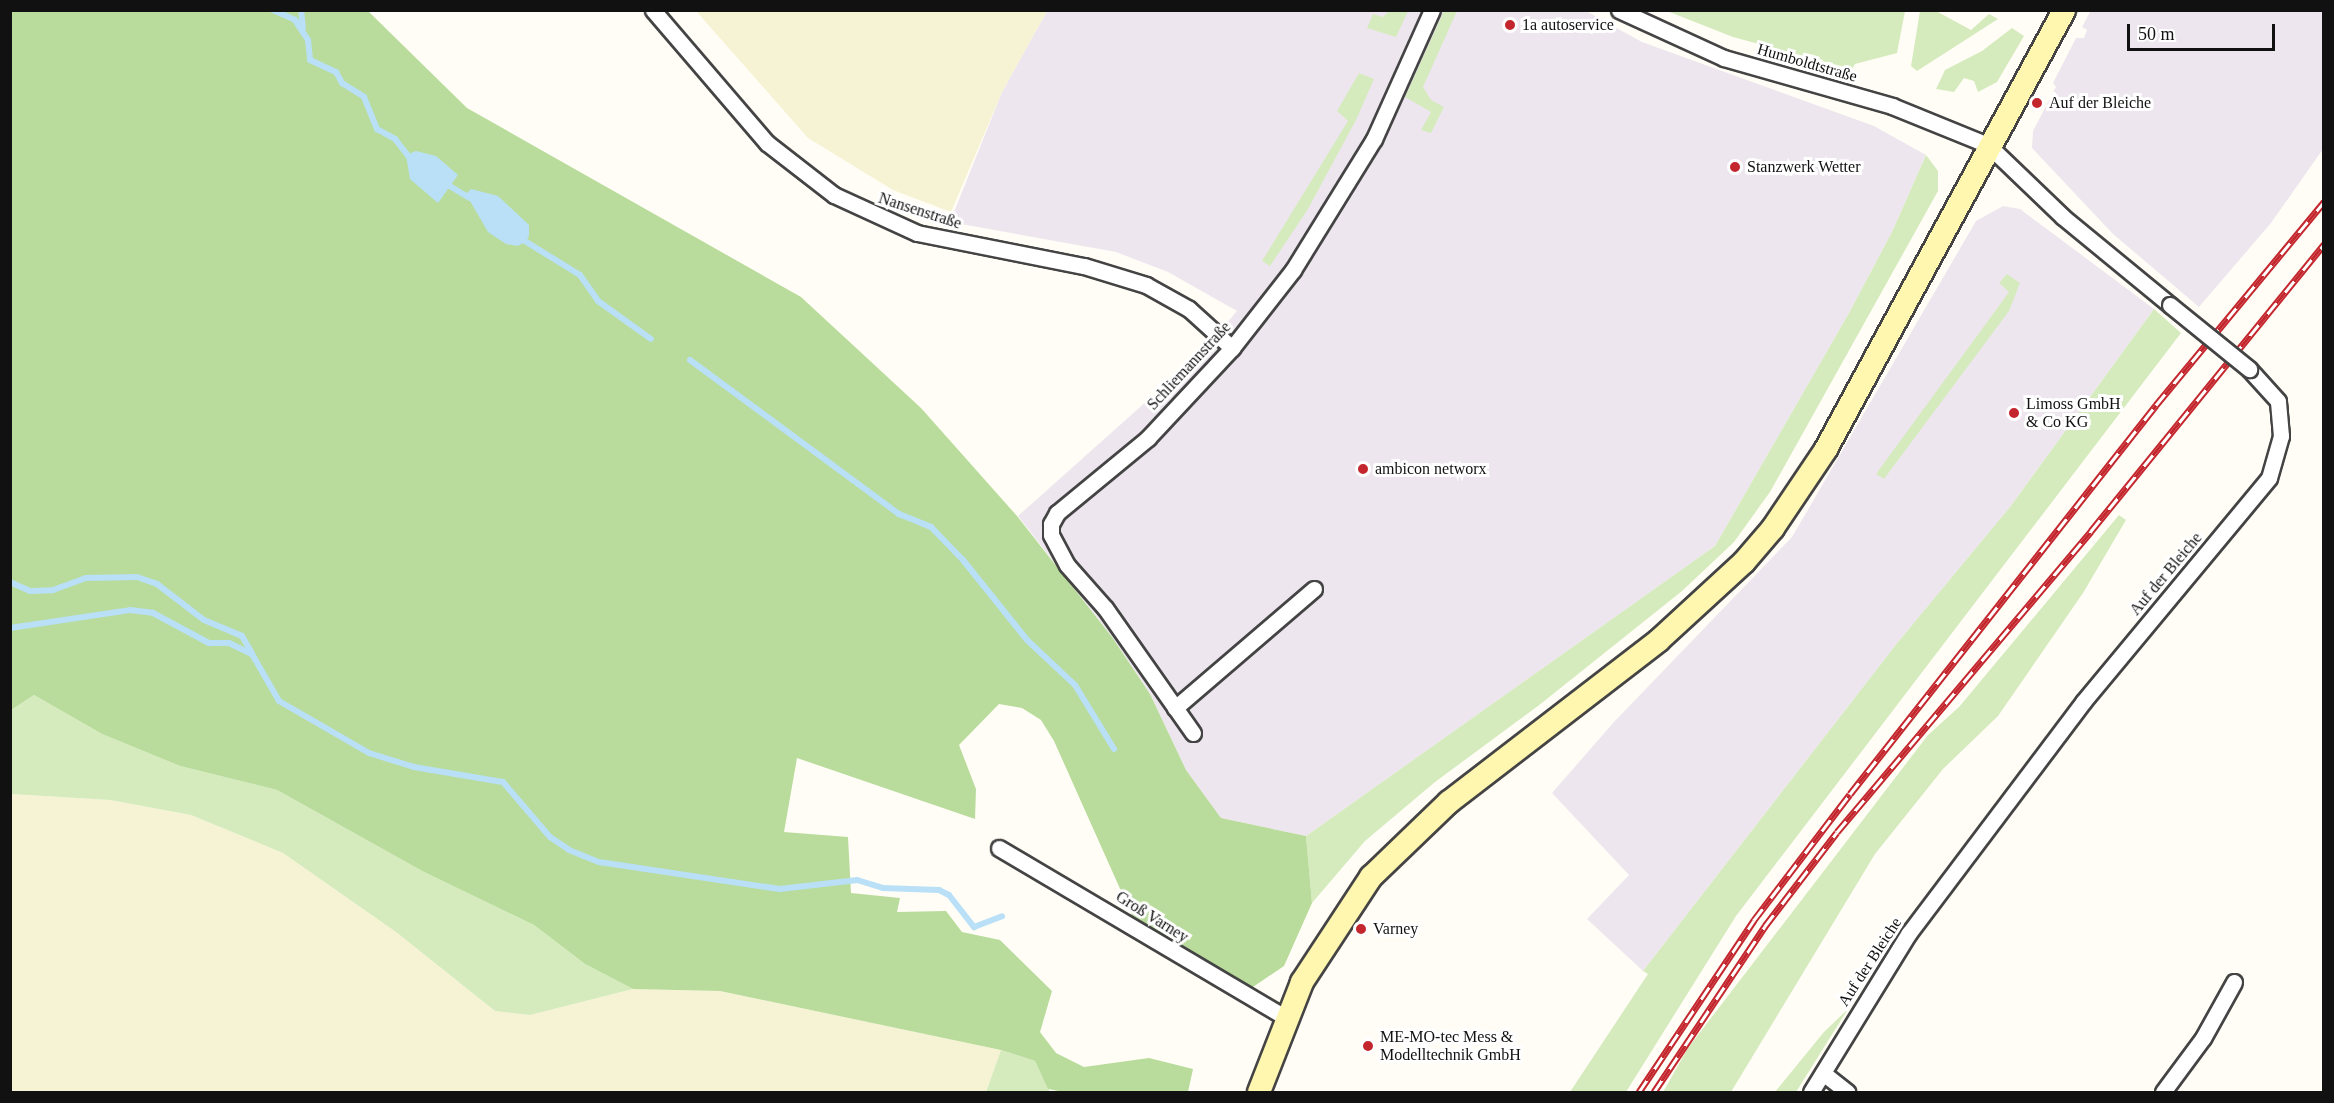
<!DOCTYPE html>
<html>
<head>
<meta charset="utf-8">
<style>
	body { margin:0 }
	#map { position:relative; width:2334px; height:1103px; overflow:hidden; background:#fffdf5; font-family:Georgia,serif }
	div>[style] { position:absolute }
	.industrial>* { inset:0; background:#eee6ef }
	.farmland>* { inset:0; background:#f6f3d4 }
	.green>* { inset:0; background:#d5ebbd }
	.forest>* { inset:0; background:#b9dc9c }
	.water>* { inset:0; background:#b9e0f7 }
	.stream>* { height:6px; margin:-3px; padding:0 3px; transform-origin:3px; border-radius:3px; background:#b9e0f7 }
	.roads { filter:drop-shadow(2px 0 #444) drop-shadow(-2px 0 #444) drop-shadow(0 2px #444) drop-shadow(0 -2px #444) }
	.minor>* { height:15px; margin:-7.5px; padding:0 7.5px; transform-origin:7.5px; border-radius:7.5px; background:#fff }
	.secondary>* { height:22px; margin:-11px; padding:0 11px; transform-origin:11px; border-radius:11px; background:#fff6b0 }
	.rail>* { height:7px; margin-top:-3.5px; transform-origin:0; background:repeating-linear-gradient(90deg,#fff 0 14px,#c4262e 0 28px); box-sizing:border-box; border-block:2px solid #c4262e }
	.bridges { filter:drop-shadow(2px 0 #444) drop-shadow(-2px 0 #444) drop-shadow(0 2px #444) drop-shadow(0 -2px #444) }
	.minor-bridge>* { height:15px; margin:-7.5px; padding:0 7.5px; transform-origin:7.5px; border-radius:7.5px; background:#fff }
	.dots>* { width:16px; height:16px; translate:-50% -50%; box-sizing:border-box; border:3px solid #fff; border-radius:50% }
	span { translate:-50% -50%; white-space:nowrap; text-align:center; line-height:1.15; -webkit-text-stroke:6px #fff; paint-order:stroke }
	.poi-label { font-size:16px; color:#111 }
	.left { translate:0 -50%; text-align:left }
	.street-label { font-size:16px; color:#111 }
	.frame { position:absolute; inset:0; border:12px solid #111; pointer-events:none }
	.scale { position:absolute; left:2127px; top:24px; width:148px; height:27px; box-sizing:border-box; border:3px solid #111; border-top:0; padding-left:8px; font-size:18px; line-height:21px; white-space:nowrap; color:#111; -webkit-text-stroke:4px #fff; paint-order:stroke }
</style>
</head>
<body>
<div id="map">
	<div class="industrial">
		<i style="clip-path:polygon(2091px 10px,2323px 11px,2323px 149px,2271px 223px,2199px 307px,2113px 234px,2032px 148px,2033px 131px,2056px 87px,2053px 83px,2076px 38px,2084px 38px,2087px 30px,2082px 27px)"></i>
		<i style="clip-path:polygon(1047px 11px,1586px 11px,1642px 42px,1874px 126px,1926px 155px,1892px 232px,1849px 313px,1715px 546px,1306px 836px,1221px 818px,1186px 770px,1150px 694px,1112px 637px,1018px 516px,1204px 350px,1237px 311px,1168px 272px,1116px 252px,950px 222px,1002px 92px)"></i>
		<i style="clip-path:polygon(2003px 206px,2020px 209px,2154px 309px,2010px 507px,1898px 642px,1643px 971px,1587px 919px,1629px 875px,1552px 793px,1613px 723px,1792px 537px,1976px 221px)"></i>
	</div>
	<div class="farmland">
		<i style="clip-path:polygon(696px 11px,1047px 11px,1002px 92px,951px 212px,893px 190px,808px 138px)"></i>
		<i style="clip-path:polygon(10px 794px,110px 800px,191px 815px,283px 853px,396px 932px,495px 1011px,530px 1015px,633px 989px,720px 991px,1001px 1050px,986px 1092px,11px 1092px)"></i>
	</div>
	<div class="green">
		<i style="clip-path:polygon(1390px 10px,1408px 11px,1396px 37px,1367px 28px,1373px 14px,1383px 17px)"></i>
		<i style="clip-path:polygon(1444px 11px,1457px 11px,1423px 87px,1431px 100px,1444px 107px,1431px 133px,1421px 130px,1431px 112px,1405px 97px)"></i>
		<i style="clip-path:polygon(1667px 11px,1905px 11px,1897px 53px,1855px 64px,1852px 69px,1733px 37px)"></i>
		<i style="clip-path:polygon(1920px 11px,1936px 11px,1971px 30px,1989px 14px,1998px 19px,1917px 71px,1911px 66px)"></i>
		<i style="clip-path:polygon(2012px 28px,2024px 36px,1997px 82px,1978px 92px,1974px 81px,1964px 78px,1954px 92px,1936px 89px,1945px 70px,1982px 51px)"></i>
		<i style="clip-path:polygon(1359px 73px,1374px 79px,1356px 120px,1308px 209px,1270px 266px,1262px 261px,1348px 121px,1337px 111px)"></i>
		<i style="clip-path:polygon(1926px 155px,1938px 171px,1938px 191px,1770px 492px,1734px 542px,1682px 591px,1538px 706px,1435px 782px,1365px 841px,1312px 903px,1306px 836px,1715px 546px,1849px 313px,1892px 232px)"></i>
		<i style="clip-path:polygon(2007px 274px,2020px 283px,2009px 311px,1884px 479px,1876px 474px,2009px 292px,1999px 283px)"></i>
		<i style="clip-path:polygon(2154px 309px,2181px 333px,1736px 916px,1626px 1092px,1570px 1092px,1648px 974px,1643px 971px,1898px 642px,2010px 507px)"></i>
		<i style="clip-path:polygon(2119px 515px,2126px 520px,2083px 593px,1998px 716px,1943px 769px,1875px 854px,1731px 1092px,1663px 1092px,1688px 1048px,1928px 735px,1959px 707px)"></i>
		<i style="clip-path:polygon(34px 695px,102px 734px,180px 766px,277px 790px,424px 872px,534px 925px,585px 964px,633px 989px,530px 1015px,495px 1011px,396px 932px,283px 853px,191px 815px,110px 800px,11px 794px,11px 710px)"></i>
		<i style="clip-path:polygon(1848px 1009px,1796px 1092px,1775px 1092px,1824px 1032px)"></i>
		<i style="clip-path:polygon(1001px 1050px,1035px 1061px,1050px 1092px,986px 1092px)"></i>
	</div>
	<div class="forest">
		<i style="clip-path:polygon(11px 11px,368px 11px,467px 108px,801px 297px,921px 408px,1017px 516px,1112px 637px,1150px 694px,1186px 770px,1221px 818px,1306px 836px,1312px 903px,1284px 966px,1250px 989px,1134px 920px,1054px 741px,1041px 720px,1022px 708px,999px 704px,959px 745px,976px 789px,975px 819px,797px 758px,784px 832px,848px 837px,851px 893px,900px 898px,897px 912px,946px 911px,962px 932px,1000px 940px,1052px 991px,1040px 1032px,1056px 1053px,1084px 1067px,1149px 1058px,1193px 1069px,1188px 1092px,1064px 1092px,1048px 1089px,1035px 1061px,1001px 1050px,720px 991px,633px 989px,585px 964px,534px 925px,424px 872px,277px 790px,180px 766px,102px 734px,34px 695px,11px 710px)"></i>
	</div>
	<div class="water">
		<i style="clip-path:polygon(416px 151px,436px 156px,458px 175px,438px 203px,410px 179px,406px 155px)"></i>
		<i style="clip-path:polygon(471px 189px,498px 196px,529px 225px,529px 236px,525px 242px,518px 246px,506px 244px,488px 232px,466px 194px)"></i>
	</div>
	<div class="stream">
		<i style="left:273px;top:10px;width:24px;rotate:24deg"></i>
		<i style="left:295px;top:20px;width:24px;rotate:57deg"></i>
		<i style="left:308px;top:40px;width:20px;rotate:84deg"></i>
		<i style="left:310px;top:60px;width:29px;rotate:25deg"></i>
		<i style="left:336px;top:72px;width:13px;rotate:61deg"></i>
		<i style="left:342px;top:83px;width:26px;rotate:32deg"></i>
		<i style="left:364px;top:97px;width:35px;rotate:68deg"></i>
		<i style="left:377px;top:129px;width:21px;rotate:29deg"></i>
		<i style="left:395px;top:139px;width:24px;rotate:52deg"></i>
		<i style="left:301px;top:10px;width:18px;rotate:84deg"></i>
		<i style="left:443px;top:182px;width:31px;rotate:31deg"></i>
		<i style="left:520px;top:238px;width:70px;rotate:31.7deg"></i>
		<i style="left:580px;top:275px;width:32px;rotate:55deg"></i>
		<i style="left:598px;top:301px;width:65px;rotate:35.6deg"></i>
		<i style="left:690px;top:360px;width:260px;rotate:36.4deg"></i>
		<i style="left:899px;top:514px;width:35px;rotate:22deg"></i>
		<i style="left:931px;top:527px;width:46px;rotate:45.9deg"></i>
		<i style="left:963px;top:560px;width:102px;rotate:51.3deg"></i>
		<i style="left:1027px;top:640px;width:66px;rotate:43.2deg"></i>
		<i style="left:1075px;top:685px;width:75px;rotate:58.6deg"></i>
		<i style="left:10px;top:582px;width:22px;rotate:24deg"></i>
		<i style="left:30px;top:591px;width:23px;rotate:-2deg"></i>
		<i style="left:53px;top:590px;width:35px;rotate:-20deg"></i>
		<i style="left:86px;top:578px;width:51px;rotate:-1.1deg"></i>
		<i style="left:137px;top:577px;width:21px;rotate:19deg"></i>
		<i style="left:157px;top:584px;width:59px;rotate:37.5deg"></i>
		<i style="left:204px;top:620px;width:41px;rotate:22.8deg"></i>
		<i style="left:242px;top:636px;width:20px;rotate:60deg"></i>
		<i style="left:10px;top:628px;width:121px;rotate:-8.5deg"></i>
		<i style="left:130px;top:610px;width:23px;rotate:7deg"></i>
		<i style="left:153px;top:613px;width:64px;rotate:28.2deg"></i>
		<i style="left:209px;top:643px;width:20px"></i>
		<i style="left:229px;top:643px;width:25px;rotate:26deg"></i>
		<i style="left:252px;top:654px;width:54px;rotate:60.1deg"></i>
		<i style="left:279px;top:701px;width:104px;rotate:30deg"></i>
		<i style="left:369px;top:753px;width:47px;rotate:17.3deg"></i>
		<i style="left:414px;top:767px;width:90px;rotate:9.6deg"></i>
		<i style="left:503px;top:782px;width:72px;rotate:49.5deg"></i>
		<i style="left:550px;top:837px;width:23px;rotate:34deg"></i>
		<i style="left:569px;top:850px;width:32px;rotate:22deg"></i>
		<i style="left:599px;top:862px;width:183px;rotate:8.5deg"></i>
		<i style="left:780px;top:889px;width:78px;rotate:-6.7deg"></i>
		<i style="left:857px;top:880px;width:27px;rotate:17deg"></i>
		<i style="left:883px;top:888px;width:56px;rotate:2deg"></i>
		<i style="left:939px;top:890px;width:11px;rotate:27deg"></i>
		<i style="left:949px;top:895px;width:41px;rotate:52deg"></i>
		<i style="left:974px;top:927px;width:30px;rotate:-21deg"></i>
	</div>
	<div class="roads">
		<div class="minor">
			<i style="left:653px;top:10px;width:175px;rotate:49.4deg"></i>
			<i style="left:767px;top:143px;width:85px;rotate:37.8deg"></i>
			<i style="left:834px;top:195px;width:91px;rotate:24.6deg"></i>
			<i style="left:917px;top:233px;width:170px;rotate:11.2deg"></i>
			<i style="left:1084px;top:266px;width:65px;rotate:17deg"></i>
			<i style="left:1146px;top:285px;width:49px;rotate:29.2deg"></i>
			<i style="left:1189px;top:309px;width:58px;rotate:42.2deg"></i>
			<i style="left:1619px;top:10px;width:115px;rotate:24.6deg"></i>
			<i style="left:1724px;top:58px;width:175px;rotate:15.9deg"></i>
			<i style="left:1892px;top:106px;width:104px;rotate:22.1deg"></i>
			<i style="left:1988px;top:145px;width:104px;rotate:43.8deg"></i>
			<i style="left:2063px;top:217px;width:139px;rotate:39.4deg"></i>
			<i style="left:1175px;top:708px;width:183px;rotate:-40.6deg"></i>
			<i style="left:1193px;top:733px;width:153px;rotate:-125.1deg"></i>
			<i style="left:1105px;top:608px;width:57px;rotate:-131.5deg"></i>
			<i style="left:1067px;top:565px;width:34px;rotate:-118deg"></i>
			<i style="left:1051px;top:535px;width:11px;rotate:-90deg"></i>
			<i style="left:1051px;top:524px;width:13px;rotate:-61deg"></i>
			<i style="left:1057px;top:513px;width:118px;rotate:-39.5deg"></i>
			<i style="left:1148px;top:438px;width:123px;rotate:-47deg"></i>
			<i style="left:1232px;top:348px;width:99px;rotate:-52deg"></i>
			<i style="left:1293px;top:270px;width:154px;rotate:-58.3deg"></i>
			<i style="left:1374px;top:139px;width:141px;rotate:-65.8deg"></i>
			<i style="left:999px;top:848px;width:334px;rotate:30.6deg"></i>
			<i style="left:1823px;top:1073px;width:31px;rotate:38deg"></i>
			<i style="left:1811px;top:1092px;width:187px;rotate:-58.4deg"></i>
			<i style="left:1909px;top:933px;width:289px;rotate:-53deg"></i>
			<i style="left:2083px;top:702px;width:291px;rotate:-50.3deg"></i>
			<i style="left:2269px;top:478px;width:44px;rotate:-74.1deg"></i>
			<i style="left:2281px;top:436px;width:35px;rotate:-95deg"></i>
			<i style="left:2278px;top:401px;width:43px;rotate:-132.2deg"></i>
			<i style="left:2163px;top:1092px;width:67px;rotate:-53.5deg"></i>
			<i style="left:2203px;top:1038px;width:64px;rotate:-61deg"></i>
		</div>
		<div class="secondary">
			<i style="left:1259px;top:1092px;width:118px;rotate:-68.6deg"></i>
			<i style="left:1302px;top:982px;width:126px;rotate:-56.7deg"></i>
			<i style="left:1371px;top:877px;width:108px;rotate:-43.9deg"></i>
			<i style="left:1449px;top:802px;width:264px;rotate:-37.6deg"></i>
			<i style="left:1658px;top:641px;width:117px;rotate:-42.6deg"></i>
			<i style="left:1744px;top:562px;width:45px;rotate:-49.5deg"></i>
			<i style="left:1773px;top:528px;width:95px;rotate:-56.1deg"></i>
			<i style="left:1826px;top:449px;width:499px;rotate:-61.5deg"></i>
		</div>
	</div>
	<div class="rail">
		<i style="left:1639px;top:1092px;width:207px;rotate:-56.2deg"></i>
		<i style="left:1754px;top:920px;width:158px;rotate:-52.7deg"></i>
		<i style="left:1850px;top:794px;width:495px;rotate:-51.8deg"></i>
		<i style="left:2156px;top:405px;width:264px;rotate:-50.4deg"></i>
		<i style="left:1654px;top:1092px;width:200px;rotate:-56.2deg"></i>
		<i style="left:1765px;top:926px;width:118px;rotate:-52.5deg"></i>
		<i style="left:1837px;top:832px;width:394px;rotate:-49.8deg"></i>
		<i style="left:2091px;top:531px;width:370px;rotate:-50.9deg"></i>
	</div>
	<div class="bridges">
		<div class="minor-bridge">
			<i style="left:2170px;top:305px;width:102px;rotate:39deg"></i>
		</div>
	</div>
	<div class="dots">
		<i style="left:1510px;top:25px;background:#c4262e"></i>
		<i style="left:2037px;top:103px;background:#c4262e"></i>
		<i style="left:1735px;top:167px;background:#c4262e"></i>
		<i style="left:2014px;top:413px;background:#c4262e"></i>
		<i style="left:1363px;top:469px;background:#c4262e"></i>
		<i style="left:1361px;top:929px;background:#c4262e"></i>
		<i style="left:1368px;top:1046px;background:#c4262e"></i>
	</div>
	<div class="poi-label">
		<span class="left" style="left:1522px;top:25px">1a autoservice</span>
		<span class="left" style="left:2049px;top:103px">Auf der Bleiche</span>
		<span class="left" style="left:1747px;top:167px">Stanzwerk Wetter</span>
		<span class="left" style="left:2026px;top:413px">Limoss GmbH<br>&amp; Co KG</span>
		<span class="left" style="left:1375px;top:469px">ambicon networx</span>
		<span class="left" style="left:1373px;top:929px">Varney</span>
		<span class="left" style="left:1380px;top:1046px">ME-MO-tec Mess &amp;<br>Modelltechnik GmbH</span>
	</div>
	<div class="street-label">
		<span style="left:1807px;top:63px;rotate:16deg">Humboldtstraße</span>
		<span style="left:920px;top:211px;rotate:18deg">Nansenstraße</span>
		<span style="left:1189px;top:366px;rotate:-47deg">Schliemannstraße</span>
		<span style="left:2166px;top:574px;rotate:-50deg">Auf der Bleiche</span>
		<span style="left:1152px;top:917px;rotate:32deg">Groß Varney</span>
		<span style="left:1870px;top:962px;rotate:-57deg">Auf der Bleiche</span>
	</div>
	<div class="frame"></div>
	<div class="scale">50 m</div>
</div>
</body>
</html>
